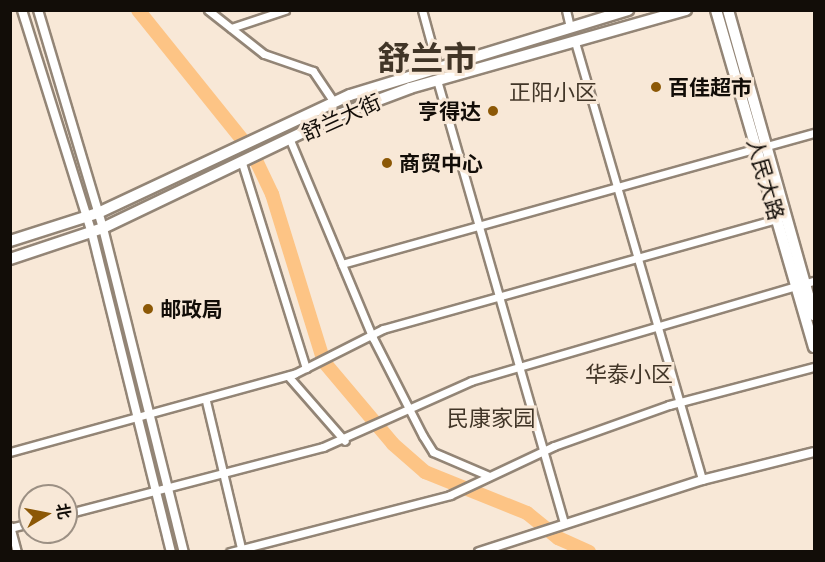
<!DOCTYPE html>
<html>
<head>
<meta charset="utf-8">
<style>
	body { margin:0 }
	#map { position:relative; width:825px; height:562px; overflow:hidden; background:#f8e8d7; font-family:"IBM Plex Sans","Noto Sans SC",sans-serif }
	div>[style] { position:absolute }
	.river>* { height:14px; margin:-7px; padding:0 7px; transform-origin:7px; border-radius:7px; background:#fdc485 }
	.roads { filter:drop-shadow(2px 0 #938576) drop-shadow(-2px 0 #938576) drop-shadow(0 2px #938576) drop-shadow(0 -2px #938576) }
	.minor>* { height:7px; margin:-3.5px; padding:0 3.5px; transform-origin:3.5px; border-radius:3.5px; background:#fff }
	.tertiary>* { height:8px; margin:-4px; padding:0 4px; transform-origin:4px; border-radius:4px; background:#fff }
	.primary>* { height:10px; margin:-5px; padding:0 5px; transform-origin:5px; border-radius:5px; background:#fff }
	.dots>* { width:16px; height:16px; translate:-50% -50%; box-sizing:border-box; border:3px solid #f8e8d7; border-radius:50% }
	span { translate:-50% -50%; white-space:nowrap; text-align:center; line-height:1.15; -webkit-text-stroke:6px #f8e8d7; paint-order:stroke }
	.poi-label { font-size:21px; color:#120d08; font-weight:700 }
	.left { translate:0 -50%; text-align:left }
	.right { translate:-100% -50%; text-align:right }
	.street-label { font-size:21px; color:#120d08 }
	.neighbourhood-label { font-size:22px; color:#413527 }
	.town-label { font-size:33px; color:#413527; font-weight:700 }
	.frame { position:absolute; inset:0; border:12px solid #120d08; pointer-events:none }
	.north { position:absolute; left:18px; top:484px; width:60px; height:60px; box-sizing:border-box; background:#f8e8d7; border:2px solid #9c9084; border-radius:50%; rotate:80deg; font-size:16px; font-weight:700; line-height:24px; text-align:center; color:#120d08 }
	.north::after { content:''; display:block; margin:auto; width:21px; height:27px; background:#8c5806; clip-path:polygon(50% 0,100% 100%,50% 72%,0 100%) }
</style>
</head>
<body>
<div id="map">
	<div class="river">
		<i style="left:138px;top:10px;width:182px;rotate:51.2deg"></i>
		<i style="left:252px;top:152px;width:47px;rotate:64.5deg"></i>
		<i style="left:272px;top:194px;width:176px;rotate:72.8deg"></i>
		<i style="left:324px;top:362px;width:107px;rotate:49.9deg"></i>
		<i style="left:393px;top:444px;width:43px;rotate:41.2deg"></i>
		<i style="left:425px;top:472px;width:110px;rotate:21.9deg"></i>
		<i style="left:527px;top:513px;width:40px;rotate:39deg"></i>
		<i style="left:558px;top:538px;width:34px;rotate:24deg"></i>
	</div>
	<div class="roads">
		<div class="minor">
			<i style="left:208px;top:10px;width:71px;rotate:38.2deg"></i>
			<i style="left:264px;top:54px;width:52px;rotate:19.1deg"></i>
			<i style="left:313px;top:71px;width:37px;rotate:56deg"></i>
			<i style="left:422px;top:10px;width:57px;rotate:74.7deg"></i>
			<i style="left:566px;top:10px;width:17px;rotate:77deg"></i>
			<i style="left:231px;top:28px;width:57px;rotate:-18.4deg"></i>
			<i style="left:575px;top:42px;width:456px;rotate:73.8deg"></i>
			<i style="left:437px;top:80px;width:460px;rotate:74deg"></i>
			<i style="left:290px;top:140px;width:215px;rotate:67.3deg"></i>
			<i style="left:373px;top:338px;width:110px;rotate:63deg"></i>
			<i style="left:423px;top:436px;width:19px;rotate:58deg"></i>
			<i style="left:433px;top:452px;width:61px;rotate:23.2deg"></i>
			<i style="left:767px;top:146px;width:49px;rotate:-15.5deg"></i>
			<i style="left:242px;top:163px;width:215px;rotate:72.7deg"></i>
			<i style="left:342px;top:264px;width:431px;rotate:-15.6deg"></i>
			<i style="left:288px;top:376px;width:86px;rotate:48.8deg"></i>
			<i style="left:206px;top:401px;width:155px;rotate:76.6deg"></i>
			<i style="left:10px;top:452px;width:295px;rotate:-15.4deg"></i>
			<i style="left:294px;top:374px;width:100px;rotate:-26.8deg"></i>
			<i style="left:383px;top:329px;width:410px;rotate:-15.6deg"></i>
			<i style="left:66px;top:514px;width:266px;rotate:-14.6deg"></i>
			<i style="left:323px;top:447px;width:162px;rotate:-24deg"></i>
			<i style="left:471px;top:381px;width:357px;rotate:-16.3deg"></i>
			<i style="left:10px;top:526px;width:27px;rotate:75deg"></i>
			<i style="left:10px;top:528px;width:21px;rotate:-14deg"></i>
			<i style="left:230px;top:552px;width:227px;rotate:-14.5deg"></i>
			<i style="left:450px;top:495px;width:115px;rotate:-25.2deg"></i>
			<i style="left:554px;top:446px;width:122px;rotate:-19.6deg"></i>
			<i style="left:669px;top:405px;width:150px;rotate:-14.7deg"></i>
		</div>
		<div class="tertiary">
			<i style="left:22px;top:10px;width:234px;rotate:72.6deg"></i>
			<i style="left:92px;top:233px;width:329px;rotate:76.1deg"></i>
			<i style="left:38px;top:10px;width:227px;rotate:73.4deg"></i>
			<i style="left:103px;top:228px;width:334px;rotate:76deg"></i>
			<i style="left:479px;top:552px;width:234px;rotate:-17.9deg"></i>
			<i style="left:702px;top:480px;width:115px;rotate:-14deg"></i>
		</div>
		<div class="primary">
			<i style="left:716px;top:10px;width:351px;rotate:73.8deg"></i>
			<i style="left:728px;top:10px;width:317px;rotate:74.3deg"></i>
			<i style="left:10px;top:241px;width:92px;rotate:-17.7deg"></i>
			<i style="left:98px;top:213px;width:278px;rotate:-25.1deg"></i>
			<i style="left:350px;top:95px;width:291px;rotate:-17deg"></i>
			<i style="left:10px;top:259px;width:98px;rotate:-18.4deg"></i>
			<i style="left:103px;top:228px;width:264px;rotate:-25.6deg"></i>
			<i style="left:341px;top:114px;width:74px;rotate:-20.6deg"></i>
			<i style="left:410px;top:88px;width:287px;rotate:-15.8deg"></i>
		</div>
	</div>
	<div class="dots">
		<i style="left:656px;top:87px;background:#8c5806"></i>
		<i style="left:493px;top:111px;background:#8c5806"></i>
		<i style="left:387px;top:163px;background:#8c5806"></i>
		<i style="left:148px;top:309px;background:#8c5806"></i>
	</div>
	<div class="poi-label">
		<span class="left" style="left:668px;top:87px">百佳超市</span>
		<span class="right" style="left:481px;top:111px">亨得达</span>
		<span class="left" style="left:399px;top:163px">商贸中心</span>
		<span class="left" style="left:160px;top:309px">邮政局</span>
	</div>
	<div class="street-label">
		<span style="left:341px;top:117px;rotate:-24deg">舒兰大街</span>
		<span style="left:766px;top:179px;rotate:74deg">人民大路</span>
	</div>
	<div class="neighbourhood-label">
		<span style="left:553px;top:92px">正阳小区</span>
		<span style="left:629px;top:374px">华泰小区</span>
		<span style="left:491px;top:418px">民康家园</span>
	</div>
	<div class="town-label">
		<span style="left:427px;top:58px">舒兰市</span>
	</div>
	<div class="frame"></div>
	<div class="north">北</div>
</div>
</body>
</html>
